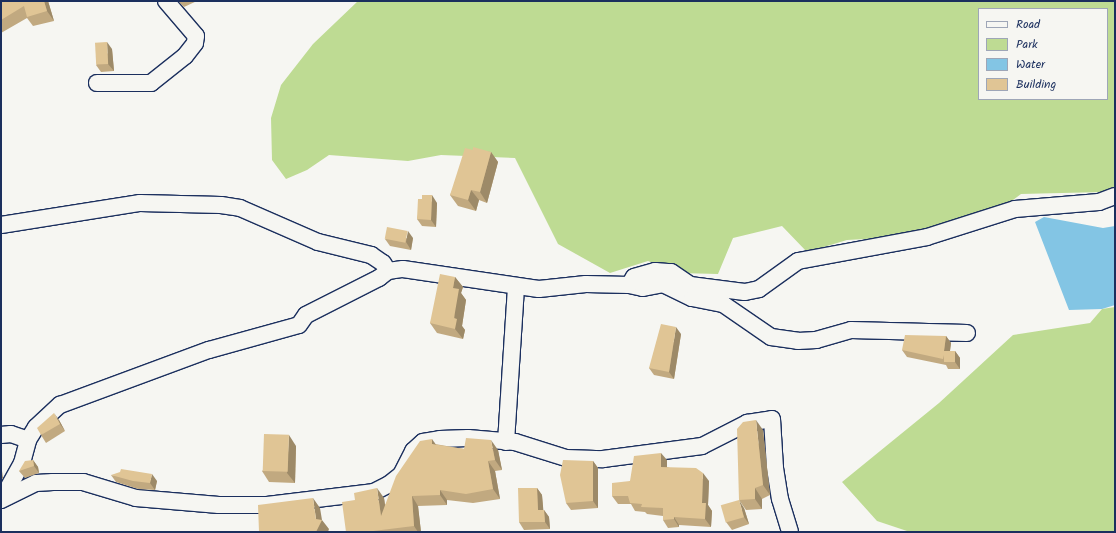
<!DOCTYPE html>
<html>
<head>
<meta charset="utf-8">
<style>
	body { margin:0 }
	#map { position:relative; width:1116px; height:533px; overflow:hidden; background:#f6f6f2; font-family:Kalam,sans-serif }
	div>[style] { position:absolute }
	.green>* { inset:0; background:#bedb93 }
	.water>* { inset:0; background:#83c5e4 }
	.roads { filter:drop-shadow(1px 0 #1b2f5e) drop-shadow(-1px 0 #1b2f5e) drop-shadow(0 1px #1b2f5e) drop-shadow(0 -1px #1b2f5e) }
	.street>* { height:16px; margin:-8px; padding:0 8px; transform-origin:8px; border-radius:8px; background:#f6f6f2 }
	.wall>* { inset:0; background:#c1a980 }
	.shaded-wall>* { inset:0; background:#9d8a68 }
	.building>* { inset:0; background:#e0c595; transform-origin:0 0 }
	span { translate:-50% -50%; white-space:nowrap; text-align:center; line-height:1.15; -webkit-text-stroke:3.5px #f6f6f2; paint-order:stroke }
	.frame { position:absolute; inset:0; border:2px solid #1b2f5e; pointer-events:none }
	.legend { position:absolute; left:978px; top:8px; width:130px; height:92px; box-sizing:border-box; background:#f6f6f2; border:1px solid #9ea6b7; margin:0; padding:5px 7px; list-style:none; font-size:12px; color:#1b2f5e }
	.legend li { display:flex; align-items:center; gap:8px; height:20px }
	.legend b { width:20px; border:1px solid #9ea6b7 }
</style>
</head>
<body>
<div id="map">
	<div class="green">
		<i style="clip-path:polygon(evenodd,358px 1px,1115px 1px,1115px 188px,1103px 192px,1021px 194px,1005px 206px,920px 236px,847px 240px,807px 252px,782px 226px,733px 238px,718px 274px,678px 273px,648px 261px,610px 273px,558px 244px,515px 158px,441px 155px,408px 161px,329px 155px,307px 170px,286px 179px,272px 160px,271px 118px,281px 85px,313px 44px,358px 1px,979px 9px,1107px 9px,1107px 99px,979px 99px,979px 9px)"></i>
		<i style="clip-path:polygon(1115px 307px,1115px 532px,910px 532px,877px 521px,842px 482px,939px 403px,1013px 335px,1090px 323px,1102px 309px)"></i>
	</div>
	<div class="water">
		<i style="clip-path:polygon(1044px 217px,1103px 228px,1115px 226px,1115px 305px,1102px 309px,1069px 310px,1035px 222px)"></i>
	</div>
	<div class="roads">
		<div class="street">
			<i style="left:97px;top:83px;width:54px"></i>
			<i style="left:151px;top:83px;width:43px;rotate:-38.5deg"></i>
			<i style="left:185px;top:56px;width:16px;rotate:-52deg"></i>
			<i style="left:195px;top:43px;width:7px;rotate:-82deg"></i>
			<i style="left:196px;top:36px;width:46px;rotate:-130.6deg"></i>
			<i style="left:1px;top:225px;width:141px;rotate:-9deg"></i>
			<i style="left:140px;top:203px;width:81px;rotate:1.4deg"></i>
			<i style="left:221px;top:205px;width:19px;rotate:9deg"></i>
			<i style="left:240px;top:208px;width:85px;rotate:23.6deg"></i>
			<i style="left:318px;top:242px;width:55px;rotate:13.8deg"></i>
			<i style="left:371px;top:255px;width:14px;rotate:34deg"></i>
			<i style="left:383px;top:263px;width:9px;rotate:58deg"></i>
			<i style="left:388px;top:271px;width:15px;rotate:-8deg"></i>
			<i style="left:403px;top:269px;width:137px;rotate:8.4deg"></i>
			<i style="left:539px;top:289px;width:47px;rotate:-6.1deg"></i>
			<i style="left:586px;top:284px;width:43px;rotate:1.3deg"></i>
			<i style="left:629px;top:285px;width:14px;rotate:12deg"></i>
			<i style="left:643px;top:288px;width:20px;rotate:-11deg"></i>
			<i style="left:663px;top:284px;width:32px;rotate:26deg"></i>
			<i style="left:692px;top:298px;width:32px;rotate:11deg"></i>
			<i style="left:723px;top:304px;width:58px;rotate:34.5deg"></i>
			<i style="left:771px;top:337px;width:27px;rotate:8deg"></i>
			<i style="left:798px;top:341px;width:18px;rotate:-3deg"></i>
			<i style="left:816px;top:340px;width:36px;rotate:-16deg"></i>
			<i style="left:851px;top:330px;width:116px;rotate:1.5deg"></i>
			<i style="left:629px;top:285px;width:9px;rotate:-58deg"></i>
			<i style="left:634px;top:277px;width:22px;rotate:-16deg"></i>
			<i style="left:655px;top:271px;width:16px;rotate:4deg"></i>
			<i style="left:671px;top:272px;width:23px;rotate:34deg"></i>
			<i style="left:690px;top:285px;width:55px;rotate:7.3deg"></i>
			<i style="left:745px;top:292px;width:14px;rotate:-12deg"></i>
			<i style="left:759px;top:289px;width:48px;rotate:-35.7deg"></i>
			<i style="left:798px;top:261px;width:131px;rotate:-10.5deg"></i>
			<i style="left:927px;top:237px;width:92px;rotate:-17.7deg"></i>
			<i style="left:1015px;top:209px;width:84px;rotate:-4.8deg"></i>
			<i style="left:1099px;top:202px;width:17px;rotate:-21deg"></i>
			<i style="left:1px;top:435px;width:10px;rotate:-6deg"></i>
			<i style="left:11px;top:434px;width:18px;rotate:19deg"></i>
			<i style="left:506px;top:442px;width:155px;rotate:-86.3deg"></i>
			<i style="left:2px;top:499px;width:41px;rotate:-60.9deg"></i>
			<i style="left:22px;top:463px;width:24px;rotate:-75deg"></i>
			<i style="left:28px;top:440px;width:15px;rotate:-58deg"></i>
			<i style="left:36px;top:427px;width:33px;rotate:-43deg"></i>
			<i style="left:60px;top:405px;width:159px;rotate:-20.3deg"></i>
			<i style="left:209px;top:350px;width:93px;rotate:-15.5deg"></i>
			<i style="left:299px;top:325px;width:12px;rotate:-55deg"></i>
			<i style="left:306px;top:315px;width:82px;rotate:-26.9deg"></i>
			<i style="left:379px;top:278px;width:11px;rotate:-38deg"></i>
			<i style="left:1px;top:500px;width:39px;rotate:-26deg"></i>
			<i style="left:36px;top:483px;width:17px;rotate:-3deg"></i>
			<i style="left:53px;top:482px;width:30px"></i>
			<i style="left:83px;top:482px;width:55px;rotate:16.8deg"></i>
			<i style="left:136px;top:498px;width:83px;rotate:4.8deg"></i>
			<i style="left:219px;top:505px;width:48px"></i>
			<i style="left:267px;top:505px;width:108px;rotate:-6.9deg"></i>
			<i style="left:374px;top:492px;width:16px;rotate:-27deg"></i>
			<i style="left:388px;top:485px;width:16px;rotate:-38deg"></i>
			<i style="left:401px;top:475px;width:27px;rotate:-63deg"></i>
			<i style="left:413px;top:451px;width:13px;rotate:-42deg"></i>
			<i style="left:423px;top:442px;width:17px;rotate:-10deg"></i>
			<i style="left:440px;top:439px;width:28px;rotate:-2deg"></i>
			<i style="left:468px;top:438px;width:47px;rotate:4.9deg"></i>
			<i style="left:515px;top:442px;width:53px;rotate:17.4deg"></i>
			<i style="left:566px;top:458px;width:37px;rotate:2deg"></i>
			<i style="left:603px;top:459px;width:100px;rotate:-7.5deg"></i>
			<i style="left:702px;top:446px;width:51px;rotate:-27.1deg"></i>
			<i style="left:747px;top:423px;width:25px;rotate:-9deg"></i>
			<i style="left:772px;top:419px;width:49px;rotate:86.5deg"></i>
			<i style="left:775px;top:468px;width:31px;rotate:81deg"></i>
			<i style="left:780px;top:499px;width:34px;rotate:73deg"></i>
		</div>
	</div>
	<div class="wall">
		<i style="clip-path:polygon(1px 1px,48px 1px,54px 21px,33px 26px,27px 18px,1px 33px)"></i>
		<i style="clip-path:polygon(178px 1px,197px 1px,184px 7px)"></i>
		<i style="clip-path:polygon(112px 49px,114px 71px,101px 72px,96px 65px)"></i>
		<i style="clip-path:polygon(473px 150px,491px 152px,498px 162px,487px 203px,479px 200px,476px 211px,458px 206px,450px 195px)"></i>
		<i style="clip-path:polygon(422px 199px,437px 203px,436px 227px,422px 226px,417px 219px)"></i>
		<i style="clip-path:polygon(413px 238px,411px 250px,390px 246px,385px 239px)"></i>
		<i style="clip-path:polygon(455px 277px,463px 287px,461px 293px,466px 300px,462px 326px,465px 330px,463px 339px,437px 333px,430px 323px)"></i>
		<i style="clip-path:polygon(681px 334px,674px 379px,654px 375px,649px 368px)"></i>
		<i style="clip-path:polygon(946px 336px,951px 343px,950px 351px,955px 351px,960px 358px,960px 369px,948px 369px,946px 365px,907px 357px,902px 350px)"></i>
		<i style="clip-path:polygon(59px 420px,65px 431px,46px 443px,41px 435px)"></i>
		<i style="clip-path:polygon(763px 430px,770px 495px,762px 499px,762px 509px,746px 510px,739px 500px)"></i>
		<i style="clip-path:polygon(435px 444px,464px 449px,498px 450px,502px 470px,495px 471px,500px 499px,473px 503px,447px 500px,447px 505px,418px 506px,421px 532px,346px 532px,384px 498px,385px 505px)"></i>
		<i style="clip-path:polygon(296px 446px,295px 483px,269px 482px,262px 471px)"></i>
		<i style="clip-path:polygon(33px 460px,38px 467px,39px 473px,25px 478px,19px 471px)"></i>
		<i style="clip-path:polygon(667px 460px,667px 467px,709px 481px,708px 505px,712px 511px,711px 527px,679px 525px,679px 527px,668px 528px,663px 520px,663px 516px,647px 514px,645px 512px,635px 511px,631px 504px,618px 504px,612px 496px,630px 481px)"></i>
		<i style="clip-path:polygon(593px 461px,598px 468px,598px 508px,571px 510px,566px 503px)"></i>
		<i style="clip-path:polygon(111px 475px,157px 481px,155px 490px,138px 489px,116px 482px)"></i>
		<i style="clip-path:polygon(537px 488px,542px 495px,543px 510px,544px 510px,549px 517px,550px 529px,524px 530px,519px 522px)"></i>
		<i style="clip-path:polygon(744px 508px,749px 524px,732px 530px,726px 522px)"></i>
	</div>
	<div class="shaded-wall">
		<i style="clip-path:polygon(44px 1px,48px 1px,54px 21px,47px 11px)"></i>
		<i style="clip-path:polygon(107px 42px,112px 49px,114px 71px,108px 64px)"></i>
		<i style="clip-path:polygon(491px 152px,498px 162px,487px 203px,480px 192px)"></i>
		<i style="clip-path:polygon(471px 190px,479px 200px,476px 211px,468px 200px)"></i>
		<i style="clip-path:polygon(432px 195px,437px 203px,436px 227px,431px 220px)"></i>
		<i style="clip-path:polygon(408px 231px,413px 238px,411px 250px,406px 242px)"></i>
		<i style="clip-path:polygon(455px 277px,463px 287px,461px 293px,466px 300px,462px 326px,465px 330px,463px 339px,455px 329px,453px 288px)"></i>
		<i style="clip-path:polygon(676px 327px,681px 334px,674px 379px,669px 372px)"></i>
		<i style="clip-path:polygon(946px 336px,951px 343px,949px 358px,944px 351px)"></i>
		<i style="clip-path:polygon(955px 351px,960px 358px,960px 369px,955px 362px)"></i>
		<i style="clip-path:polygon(54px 413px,59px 420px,65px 431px,60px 424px)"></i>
		<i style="clip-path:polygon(756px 420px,763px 430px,770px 495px,763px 485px)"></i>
		<i style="clip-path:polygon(289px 435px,296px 446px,295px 483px,287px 473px)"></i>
		<i style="clip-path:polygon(432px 439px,439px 449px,432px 444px)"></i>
		<i style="clip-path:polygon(491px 440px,498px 450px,502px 470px,495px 460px)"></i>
		<i style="clip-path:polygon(661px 453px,667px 460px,667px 475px,661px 467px)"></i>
		<i style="clip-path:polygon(33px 460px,38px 467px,39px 473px,34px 466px)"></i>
		<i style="clip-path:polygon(488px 461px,495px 471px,500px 499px,493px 489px)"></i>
		<i style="clip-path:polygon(593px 461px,598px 468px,598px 508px,593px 501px)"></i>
		<i style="clip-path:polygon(1px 464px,3px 478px,1px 481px)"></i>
		<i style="clip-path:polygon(703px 473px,709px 481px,708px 505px,712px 511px,711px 527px,705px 519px,702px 503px)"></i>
		<i style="clip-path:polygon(152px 474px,157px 481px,155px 490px,150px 483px)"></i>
		<i style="clip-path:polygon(377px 488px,384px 498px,388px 526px,381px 516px)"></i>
		<i style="clip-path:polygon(537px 488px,542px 495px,544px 517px,538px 510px)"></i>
		<i style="clip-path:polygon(755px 488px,762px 499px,762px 509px,755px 499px)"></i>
		<i style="clip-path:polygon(440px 490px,447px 500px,447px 505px,440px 495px)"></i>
		<i style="clip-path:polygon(412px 496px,418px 506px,421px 532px,418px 532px,414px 526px)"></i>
		<i style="clip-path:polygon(313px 498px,320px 508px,322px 520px,329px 529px,328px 532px,316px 532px,316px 519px)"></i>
		<i style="clip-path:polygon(739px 500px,744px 508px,749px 524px,744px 517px)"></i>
		<i style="clip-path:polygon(544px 510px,549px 517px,550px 529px,545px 522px)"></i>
		<i style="clip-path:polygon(674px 517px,679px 525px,679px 527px,674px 519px)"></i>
	</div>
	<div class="building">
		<i style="clip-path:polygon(1px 1px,44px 1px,47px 11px,27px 17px,24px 6px,1px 20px)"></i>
		<i style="left:107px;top:42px;width:22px;height:12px;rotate:87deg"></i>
		<i style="clip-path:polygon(473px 147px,491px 152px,480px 192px,471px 190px,468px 200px,450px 195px,465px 148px,473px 150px)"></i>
		<i style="clip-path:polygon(422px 195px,432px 195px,431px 220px,417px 219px,418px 199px,422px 199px)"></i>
		<i style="left:387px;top:227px;width:21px;height:12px;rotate:11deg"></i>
		<i style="clip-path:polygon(440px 274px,455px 277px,453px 288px,459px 289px,454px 318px,457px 319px,455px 329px,430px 323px)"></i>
		<i style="clip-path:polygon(661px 324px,676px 327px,669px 372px,649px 368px)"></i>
		<i style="clip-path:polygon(905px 335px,946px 336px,944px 351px,955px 351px,955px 362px,944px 362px,944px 355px,943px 359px,902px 350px)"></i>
		<i style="clip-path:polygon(54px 413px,60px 424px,41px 435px,37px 428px)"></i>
		<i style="clip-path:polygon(756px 420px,763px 485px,755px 488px,755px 499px,739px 500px,737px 429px,743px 422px)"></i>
		<i style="left:264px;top:434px;width:25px;height:37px;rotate:2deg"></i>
		<i style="clip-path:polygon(466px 438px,491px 440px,495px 460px,488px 461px,493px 489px,466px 494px,440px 490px,440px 495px,412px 496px,414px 526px,365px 532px,346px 532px,342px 502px,355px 500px,354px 493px,377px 488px,381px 516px,396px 476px,420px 441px,432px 439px,432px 444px,464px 449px)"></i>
		<i style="clip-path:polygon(661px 453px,661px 467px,696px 468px,703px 473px,702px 503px,706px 503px,705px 519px,674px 517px,674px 519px,663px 520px,663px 508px,641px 507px,642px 504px,630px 503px,628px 496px,612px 496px,612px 483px,630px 481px,634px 456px)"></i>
		<i style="clip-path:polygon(33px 460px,34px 466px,19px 471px,25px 461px)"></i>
		<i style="clip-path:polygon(563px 460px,593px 461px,593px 501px,566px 503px,560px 475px)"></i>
		<i style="clip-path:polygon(121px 469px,152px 474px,150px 483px,133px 481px,111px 475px,120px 472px)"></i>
		<i style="clip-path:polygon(518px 488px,537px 488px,538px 510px,544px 510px,545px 522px,519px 522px)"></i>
		<i style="clip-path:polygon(313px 498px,316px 519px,322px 520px,316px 532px,259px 532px,258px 505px)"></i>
		<i style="left:739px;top:500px;width:18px;height:19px;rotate:74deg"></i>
	</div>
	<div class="frame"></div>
	<ul class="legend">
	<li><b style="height:5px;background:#f6f6f2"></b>Road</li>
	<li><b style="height:11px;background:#bedb93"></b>Park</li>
	<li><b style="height:11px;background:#83c5e4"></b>Water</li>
	<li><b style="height:11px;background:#e0c595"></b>Building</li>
	</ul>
</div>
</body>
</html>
